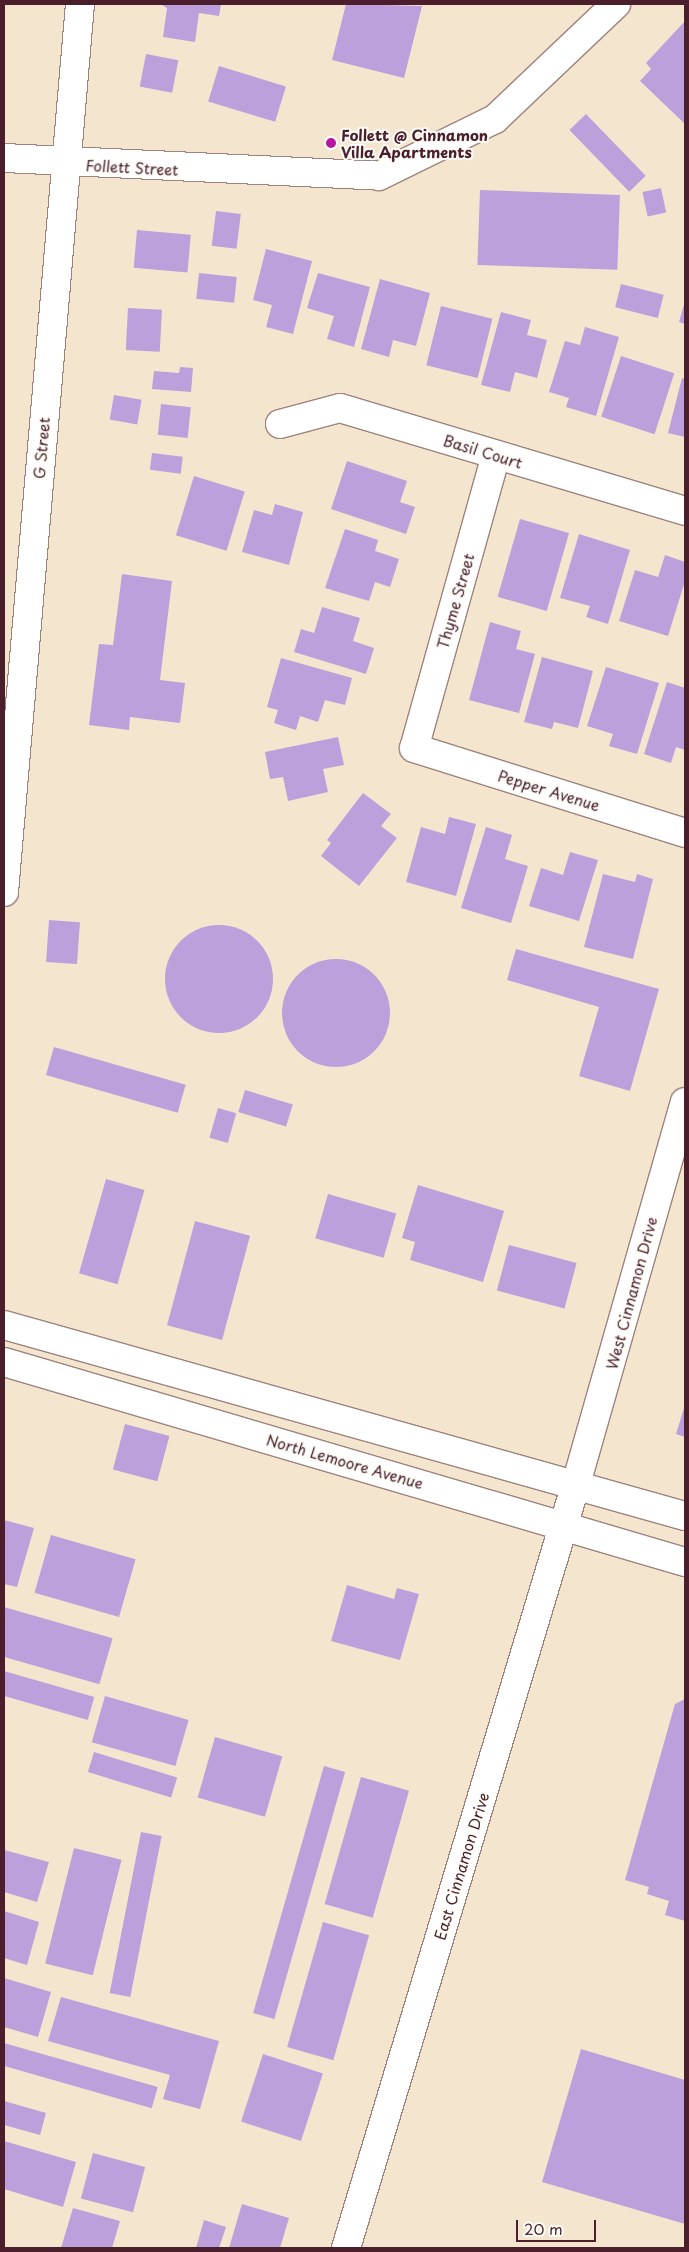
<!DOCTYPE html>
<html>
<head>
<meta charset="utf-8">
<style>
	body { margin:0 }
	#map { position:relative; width:689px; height:2252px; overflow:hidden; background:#f4e6ce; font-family:"Playpen Sans",sans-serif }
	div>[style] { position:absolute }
	.building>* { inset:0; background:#bba0dc; transform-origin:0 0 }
	.round { border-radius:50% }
	.roads { filter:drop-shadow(1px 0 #9f827c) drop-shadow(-1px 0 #9f827c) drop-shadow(0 1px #9f827c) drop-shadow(0 -1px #9f827c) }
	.minor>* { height:28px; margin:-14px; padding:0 14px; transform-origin:14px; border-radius:14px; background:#fff }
	.major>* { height:28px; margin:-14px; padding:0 14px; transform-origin:14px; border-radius:14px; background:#fff }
	.dots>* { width:14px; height:14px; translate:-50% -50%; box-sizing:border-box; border:2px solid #fdfcf7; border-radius:50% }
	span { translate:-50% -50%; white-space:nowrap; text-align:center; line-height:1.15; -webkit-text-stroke:4px #fdfcf7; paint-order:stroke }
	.poi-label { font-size:15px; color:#4a1f2b; font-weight:700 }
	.left { translate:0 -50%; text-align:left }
	.street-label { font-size:15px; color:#4a1f2b }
	.frame { position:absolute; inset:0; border:5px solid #4a1f2b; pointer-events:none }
	.scale { position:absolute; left:516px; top:2220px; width:80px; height:22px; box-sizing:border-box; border:2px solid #4a1f2b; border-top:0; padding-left:6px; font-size:15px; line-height:18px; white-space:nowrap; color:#4a1f2b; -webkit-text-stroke:4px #fdfcf7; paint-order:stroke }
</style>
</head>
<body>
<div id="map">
	<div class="building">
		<i style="clip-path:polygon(161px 4px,221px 4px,219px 16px,199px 13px,195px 42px,163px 37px,167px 8px)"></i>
		<i style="clip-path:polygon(346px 4px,422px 6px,404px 78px,332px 60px)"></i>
		<i style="clip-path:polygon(685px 21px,685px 124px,640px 81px,651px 69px,646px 63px)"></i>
		<i style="left:146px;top:54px;width:33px;height:33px;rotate:11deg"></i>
		<i style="left:219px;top:66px;width:70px;height:37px;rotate:17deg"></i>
		<i style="left:586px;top:114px;width:86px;height:23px;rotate:46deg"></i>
		<i style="left:661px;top:188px;width:25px;height:19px;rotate:78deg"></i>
		<i style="left:480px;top:190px;width:140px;height:75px;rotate:2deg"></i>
		<i style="left:216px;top:211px;width:25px;height:35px;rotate:7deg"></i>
		<i style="left:137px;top:230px;width:54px;height:38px;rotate:5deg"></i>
		<i style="clip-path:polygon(266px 249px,312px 261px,293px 334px,266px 327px,272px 305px,253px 300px)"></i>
		<i style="left:199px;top:273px;width:38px;height:26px;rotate:6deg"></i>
		<i style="clip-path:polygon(318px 273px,370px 287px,354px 347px,327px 339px,334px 316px,307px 308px)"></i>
		<i style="clip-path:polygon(380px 279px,430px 293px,416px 346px,393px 340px,389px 357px,361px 349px)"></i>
		<i style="left:621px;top:284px;width:44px;height:24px;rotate:14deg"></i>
		<i style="clip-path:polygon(685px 301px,685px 324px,679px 322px)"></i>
		<i style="left:441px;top:306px;width:53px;height:61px;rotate:14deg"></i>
		<i style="left:128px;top:308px;width:34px;height:42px;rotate:3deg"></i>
		<i style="clip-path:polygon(501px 312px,531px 320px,527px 335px,547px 340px,537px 378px,515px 372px,510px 392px,481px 385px)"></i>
		<i style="clip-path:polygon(585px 327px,619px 337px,596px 416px,566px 407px,569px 398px,549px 392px,565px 341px,580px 345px)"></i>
		<i style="left:621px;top:356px;width:56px;height:64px;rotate:18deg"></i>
		<i style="clip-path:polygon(180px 367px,193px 368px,191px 392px,152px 389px,154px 371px,179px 373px)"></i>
		<i style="clip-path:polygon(682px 378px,685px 379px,685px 437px,668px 433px)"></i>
		<i style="left:114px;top:395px;width:28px;height:25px;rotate:10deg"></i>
		<i style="left:161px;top:404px;width:30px;height:31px;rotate:6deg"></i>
		<i style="left:152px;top:453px;width:31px;height:17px;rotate:7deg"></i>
		<i style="clip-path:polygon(347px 461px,407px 481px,400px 502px,415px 507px,406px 534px,331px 509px)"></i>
		<i style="left:194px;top:476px;width:53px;height:62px;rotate:17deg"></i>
		<i style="clip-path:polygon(275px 504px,303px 512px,289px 565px,242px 552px,254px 510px,272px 515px)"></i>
		<i style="left:520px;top:519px;width:51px;height:81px;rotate:16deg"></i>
		<i style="clip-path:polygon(345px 529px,378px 540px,375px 551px,399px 559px,390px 587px,375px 582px,369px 601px,325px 588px)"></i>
		<i style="clip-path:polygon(579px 534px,630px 550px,608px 624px,586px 617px,590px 606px,560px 598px)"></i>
		<i style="clip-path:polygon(665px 555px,685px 562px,685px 581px,668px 636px,619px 621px,635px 570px,658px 577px)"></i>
		<i style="clip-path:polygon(122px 574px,172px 581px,160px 680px,185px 683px,180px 723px,130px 717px,129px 730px,89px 725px,99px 644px,113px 645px)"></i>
		<i style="clip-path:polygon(322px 607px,360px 618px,353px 641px,374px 648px,366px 674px,294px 652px,301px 629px,314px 633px)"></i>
		<i style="clip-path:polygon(490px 622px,521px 631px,516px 649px,535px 654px,519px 713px,469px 700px)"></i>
		<i style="clip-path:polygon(542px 657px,593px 671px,578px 728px,554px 722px,552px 729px,524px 722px)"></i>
		<i style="clip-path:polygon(281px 658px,352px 678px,345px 705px,325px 700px,318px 722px,300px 716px,296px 730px,274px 723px,278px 710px,267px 707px)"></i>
		<i style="clip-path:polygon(606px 667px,659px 683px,637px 754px,609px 746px,613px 734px,587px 726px)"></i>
		<i style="clip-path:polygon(667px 682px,685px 688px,685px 750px,676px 747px,671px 763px,644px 754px)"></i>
		<i style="clip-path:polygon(338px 737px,344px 765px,323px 769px,328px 792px,288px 801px,283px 777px,270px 779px,265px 752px)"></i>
		<i style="clip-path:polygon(363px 793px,391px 814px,381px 826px,397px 838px,359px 886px,321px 856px,331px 843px,327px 840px)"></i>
		<i style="clip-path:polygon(449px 817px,476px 824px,456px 896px,406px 882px,421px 827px,445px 834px)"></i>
		<i style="clip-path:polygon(486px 827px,512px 835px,505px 859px,528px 866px,511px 923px,461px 908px)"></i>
		<i style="clip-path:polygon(570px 852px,598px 860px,579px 921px,529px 906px,541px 868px,563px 875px)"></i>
		<i style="clip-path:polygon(603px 874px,635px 882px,637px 874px,653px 879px,633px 959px,584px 947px)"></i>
		<i style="left:49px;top:920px;width:31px;height:42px;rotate:4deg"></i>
		<i class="round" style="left:165px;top:925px;width:108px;height:108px"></i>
		<i style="clip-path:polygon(516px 949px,659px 989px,630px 1091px,579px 1076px,599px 1007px,507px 980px)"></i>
		<i class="round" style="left:282px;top:959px;width:108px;height:108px"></i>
		<i style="left:54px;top:1047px;width:137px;height:29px;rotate:16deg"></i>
		<i style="left:245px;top:1090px;width:50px;height:23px;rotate:17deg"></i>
		<i style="left:218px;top:1108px;width:19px;height:31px;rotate:16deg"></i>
		<i style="left:106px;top:1179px;width:40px;height:98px;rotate:16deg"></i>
		<i style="clip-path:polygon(418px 1185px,504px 1211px,483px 1282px,410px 1260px,415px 1242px,402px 1238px)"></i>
		<i style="left:328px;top:1194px;width:71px;height:46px;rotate:16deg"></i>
		<i style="left:195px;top:1221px;width:57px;height:108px;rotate:15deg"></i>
		<i style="left:509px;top:1245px;width:70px;height:47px;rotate:15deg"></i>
		<i style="clip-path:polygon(685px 1405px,685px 1437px,676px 1434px)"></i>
		<i style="left:125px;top:1424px;width:46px;height:47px;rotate:15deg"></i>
		<i style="clip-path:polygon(4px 1520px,34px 1528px,17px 1587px,4px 1584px)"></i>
		<i style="left:51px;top:1535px;width:88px;height:60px;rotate:16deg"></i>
		<i style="clip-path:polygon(347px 1585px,394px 1599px,397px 1588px,419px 1594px,400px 1660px,331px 1641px)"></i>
		<i style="left:4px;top:1607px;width:113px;height:48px;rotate:16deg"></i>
		<i style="left:4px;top:1671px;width:94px;height:24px;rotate:16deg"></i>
		<i style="left:105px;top:1696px;width:87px;height:48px;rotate:16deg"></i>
		<i style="clip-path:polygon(685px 1699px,685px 1921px,665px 1915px,669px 1901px,647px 1894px,649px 1887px,625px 1880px,675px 1704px)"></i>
		<i style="left:215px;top:1737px;width:70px;height:63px;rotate:16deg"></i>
		<i style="left:94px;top:1752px;width:87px;height:21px;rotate:17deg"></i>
		<i style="left:324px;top:1766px;width:22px;height:257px;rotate:16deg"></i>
		<i style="left:361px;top:1777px;width:50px;height:132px;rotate:16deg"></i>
		<i style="left:141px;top:1832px;width:21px;height:164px;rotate:11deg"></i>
		<i style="left:74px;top:1848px;width:49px;height:119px;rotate:14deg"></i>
		<i style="clip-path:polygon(4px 1850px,49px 1862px,37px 1902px,4px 1892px)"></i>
		<i style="clip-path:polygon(4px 1911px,39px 1922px,27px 1965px,4px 1958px)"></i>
		<i style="left:323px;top:1922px;width:48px;height:130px;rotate:16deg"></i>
		<i style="clip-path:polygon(4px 1978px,51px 1992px,38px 2037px,4px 2027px)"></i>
		<i style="clip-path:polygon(61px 1997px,219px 2041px,200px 2109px,163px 2099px,170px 2075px,48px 2041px)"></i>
		<i style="left:4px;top:2043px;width:160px;height:22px;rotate:16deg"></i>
		<i style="clip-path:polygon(581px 2049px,685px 2080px,685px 2224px,542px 2182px)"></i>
		<i style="left:263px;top:2054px;width:63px;height:71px;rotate:18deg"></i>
		<i style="clip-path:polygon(4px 2101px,46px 2113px,40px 2135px,4px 2125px)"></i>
		<i style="clip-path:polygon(4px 2141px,76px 2162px,63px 2207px,4px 2189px)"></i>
		<i style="left:93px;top:2153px;width:54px;height:47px;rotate:15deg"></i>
		<i style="clip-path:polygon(242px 2204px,289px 2218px,280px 2248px,229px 2248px)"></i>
		<i style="clip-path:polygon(73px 2208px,120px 2221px,112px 2248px,61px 2248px)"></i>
		<i style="clip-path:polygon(204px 2220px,226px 2227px,219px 2248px,196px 2248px)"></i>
	</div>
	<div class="roads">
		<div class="minor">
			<i style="left:4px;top:158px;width:375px;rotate:2.7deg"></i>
			<i style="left:379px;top:176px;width:129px;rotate:-26.2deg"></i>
			<i style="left:495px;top:119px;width:167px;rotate:-43.5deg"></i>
			<i style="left:280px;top:424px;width:62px;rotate:-14.9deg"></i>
			<i style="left:340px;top:408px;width:360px;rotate:16.6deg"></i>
			<i style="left:496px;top:455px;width:304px;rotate:105.6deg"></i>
			<i style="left:414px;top:748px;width:284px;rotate:17.4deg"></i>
			<i style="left:4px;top:892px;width:891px;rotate:-85.11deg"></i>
			<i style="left:346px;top:2248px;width:798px;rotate:-73.25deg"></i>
		</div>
		<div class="major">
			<i style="left:4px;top:1325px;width:707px;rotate:15.67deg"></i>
			<i style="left:4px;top:1362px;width:710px;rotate:16.37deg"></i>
			<i style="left:576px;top:1484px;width:397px;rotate:-74.1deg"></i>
		</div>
	</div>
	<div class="dots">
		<i style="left:331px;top:143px;background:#b5179e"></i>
	</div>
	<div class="poi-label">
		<span class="left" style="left:341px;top:143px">Follett @ Cinnamon<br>Villa Apartments</span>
	</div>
	<div class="street-label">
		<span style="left:132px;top:167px;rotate:3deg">Follett Street</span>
		<span style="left:41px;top:448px;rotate:-85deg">G Street</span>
		<span style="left:483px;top:451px;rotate:17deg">Basil Court</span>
		<span style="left:455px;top:601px;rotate:-74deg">Thyme Street</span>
		<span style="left:549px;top:790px;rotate:17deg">Pepper Avenue</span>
		<span style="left:631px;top:1293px;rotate:-75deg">West Cinnamon Drive</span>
		<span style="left:345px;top:1461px;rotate:16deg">North Lemoore Avenue</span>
		<span style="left:461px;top:1866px;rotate:-73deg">East Cinnamon Drive</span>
	</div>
	<div class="frame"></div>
	<div class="scale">20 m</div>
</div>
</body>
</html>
